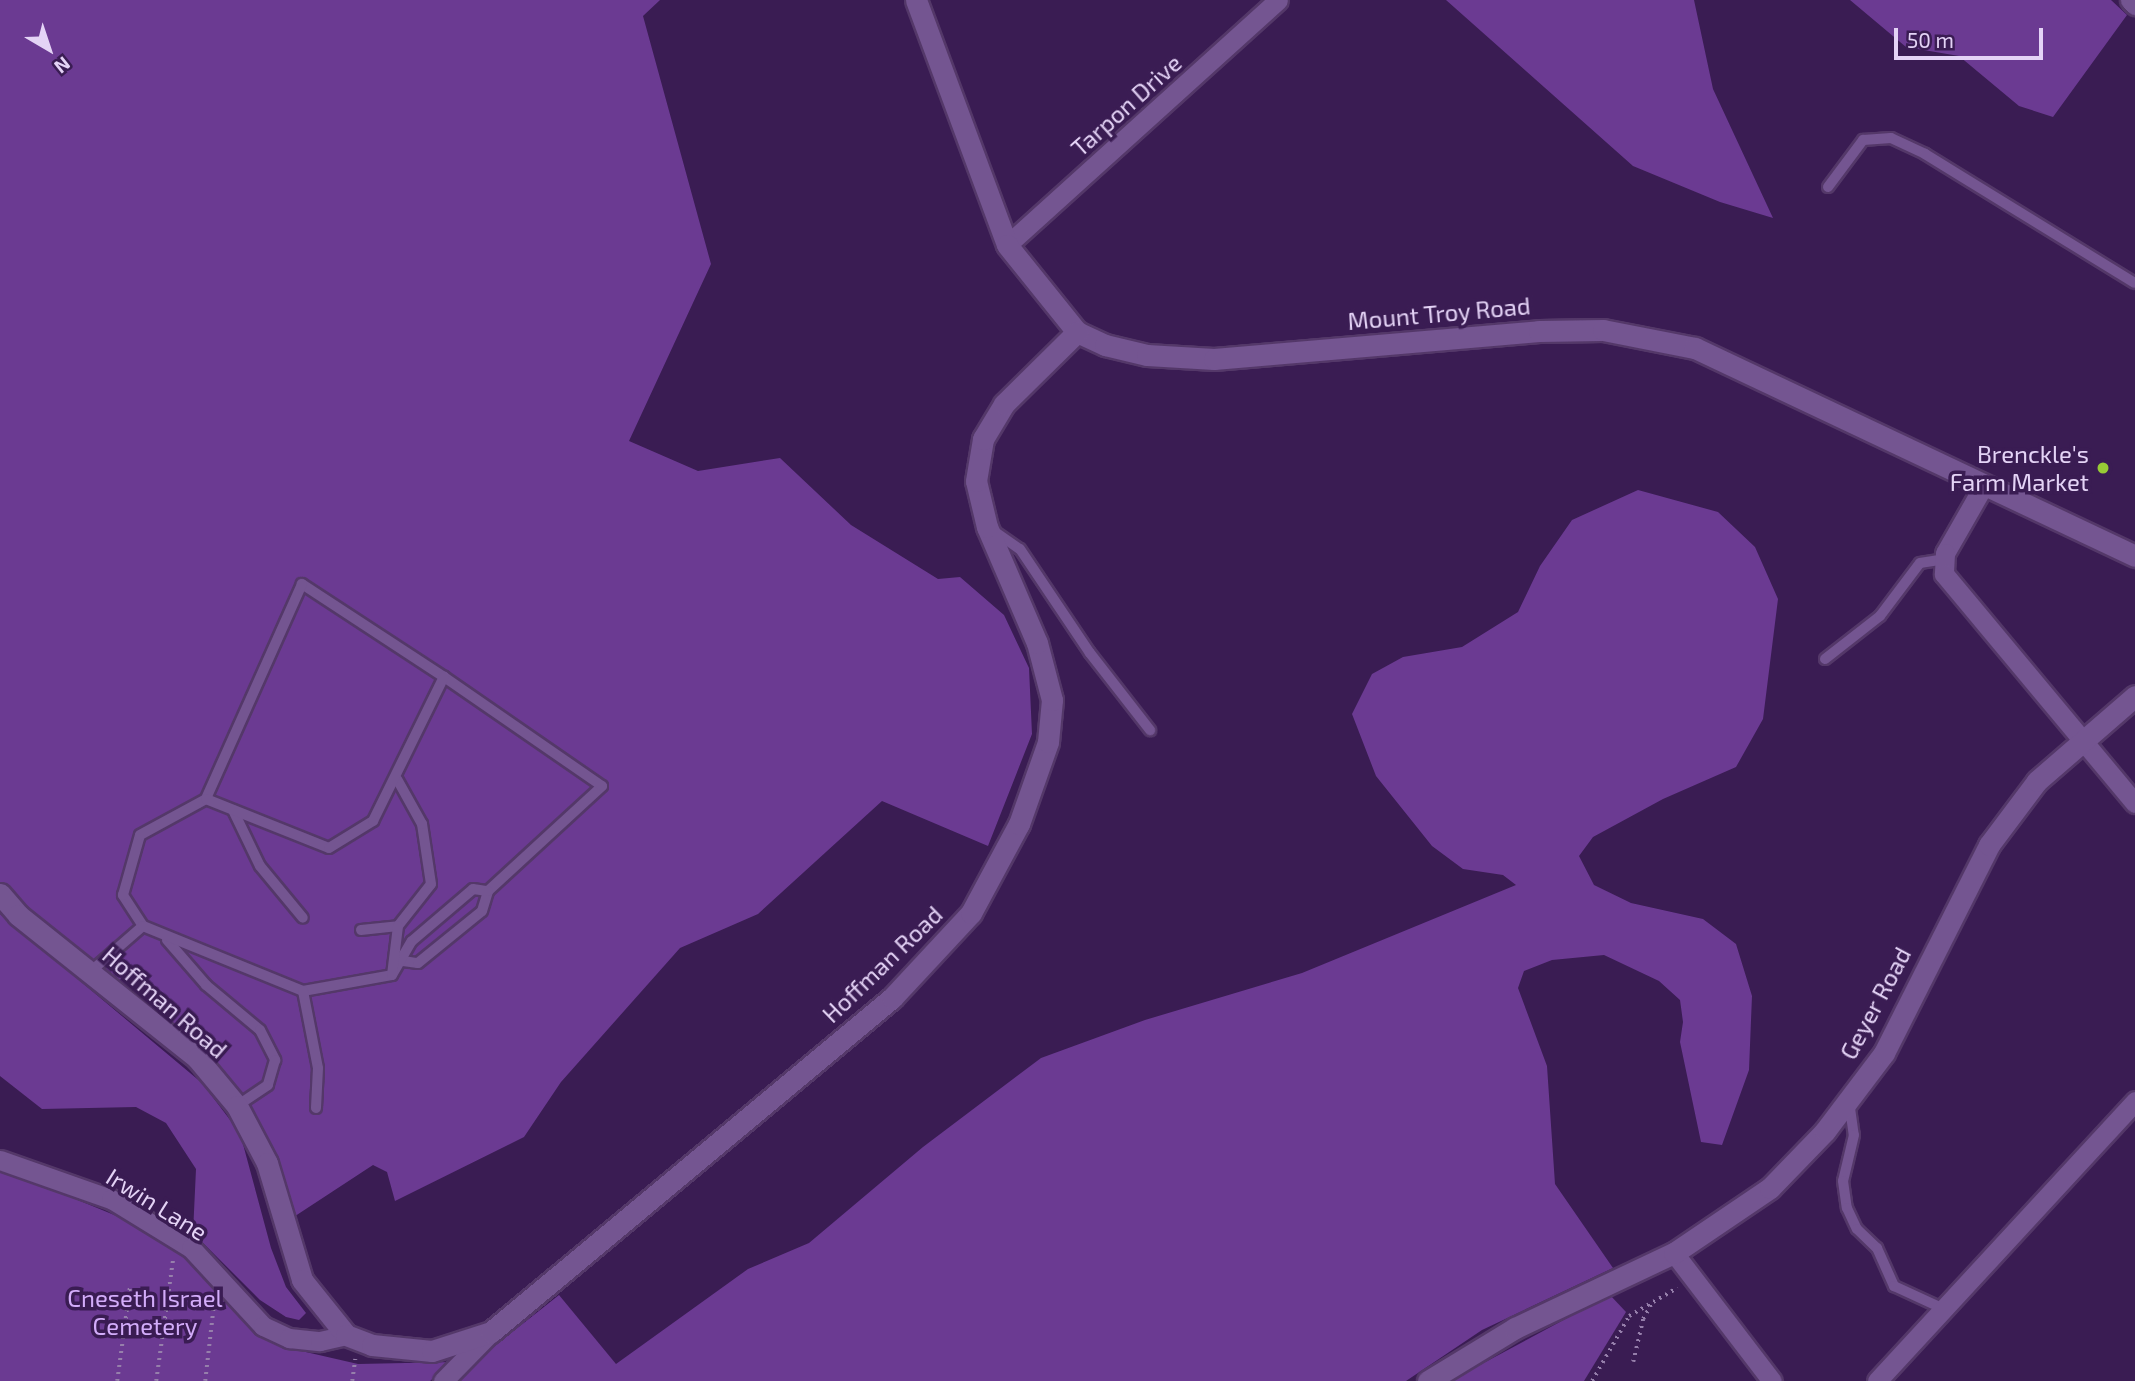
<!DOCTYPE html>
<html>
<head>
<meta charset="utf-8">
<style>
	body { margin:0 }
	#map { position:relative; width:2135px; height:1381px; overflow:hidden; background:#3a1c53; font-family:"Exo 2",sans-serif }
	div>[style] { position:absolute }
	.green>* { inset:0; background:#6b3a92 }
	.path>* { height:3.5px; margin-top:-1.75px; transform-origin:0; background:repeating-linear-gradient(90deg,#967fab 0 2px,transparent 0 7px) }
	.roads { filter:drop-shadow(2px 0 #543869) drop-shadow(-2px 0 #543869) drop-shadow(0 2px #543869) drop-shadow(0 -2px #543869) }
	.lane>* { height:10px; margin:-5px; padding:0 5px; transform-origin:5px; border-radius:5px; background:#745591 }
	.street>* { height:19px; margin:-9.5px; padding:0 9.5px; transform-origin:9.5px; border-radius:9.5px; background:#745591 }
	.secondary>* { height:21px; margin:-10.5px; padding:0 10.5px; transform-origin:10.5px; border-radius:10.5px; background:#745591 }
	.dots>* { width:19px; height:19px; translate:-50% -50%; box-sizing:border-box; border:4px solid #3a1c53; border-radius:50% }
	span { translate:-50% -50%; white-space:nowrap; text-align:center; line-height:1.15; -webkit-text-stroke:7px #3a1c53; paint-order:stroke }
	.street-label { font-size:24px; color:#e4d3f6 }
	.poi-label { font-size:24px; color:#e4d3f6 }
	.right { translate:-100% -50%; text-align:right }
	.park-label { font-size:24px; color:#d3acfa }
	.north { position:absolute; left:14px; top:14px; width:70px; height:70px; -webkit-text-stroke:5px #3a1c53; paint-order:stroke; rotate:141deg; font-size:19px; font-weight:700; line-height:28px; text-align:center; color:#e4d3f6 }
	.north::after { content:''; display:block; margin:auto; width:24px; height:32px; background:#e4d3f6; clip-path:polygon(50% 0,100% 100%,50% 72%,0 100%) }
	.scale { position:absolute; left:1894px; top:28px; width:149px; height:32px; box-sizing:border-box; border:4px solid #e4d3f6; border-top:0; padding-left:9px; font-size:21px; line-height:24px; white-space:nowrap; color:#e4d3f6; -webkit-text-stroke:5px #3a1c53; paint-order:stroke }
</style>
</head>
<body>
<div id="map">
	<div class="green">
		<i style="clip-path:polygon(0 0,660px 0,643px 16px,711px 264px,629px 441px,698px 471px,780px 458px,851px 525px,938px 579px,960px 577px,1004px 615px,1029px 668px,1032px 734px,988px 846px,882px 801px,758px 914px,680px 948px,561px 1082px,524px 1137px,395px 1201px,387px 1172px,373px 1165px,283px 1224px,237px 1106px,0 894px)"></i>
		<i style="clip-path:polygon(1446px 0,1694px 0,1713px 89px,1773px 218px,1720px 202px,1633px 166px)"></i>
		<i style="clip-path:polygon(1850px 0,2111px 0,2127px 15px,2053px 117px,2019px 106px,1959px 56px,1906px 47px)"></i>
		<i style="clip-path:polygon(1638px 490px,1718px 512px,1755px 547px,1778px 599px,1763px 719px,1736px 767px,1663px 799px,1593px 837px,1579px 856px,1594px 885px,1631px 903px,1703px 919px,1736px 944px,1752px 996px,1749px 1070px,1722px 1145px,1701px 1142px,1680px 1042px,1683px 1022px,1680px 1000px,1659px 981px,1604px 955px,1552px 960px,1524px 971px,1518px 988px,1547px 1066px,1555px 1184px,1613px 1268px,1482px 1330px,1406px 1381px,451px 1381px,559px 1295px,616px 1364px,748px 1269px,809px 1243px,923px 1147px,1041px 1058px,1145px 1020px,1302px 973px,1516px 885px,1503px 875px,1463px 869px,1432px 846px,1376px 776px,1352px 714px,1372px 674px,1403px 657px,1462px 647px,1518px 612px,1540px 566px,1572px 520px)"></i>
		<i style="clip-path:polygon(0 914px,202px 1083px,240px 1133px,271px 1248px,286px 1287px,306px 1313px,299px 1320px,286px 1317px,260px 1300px,193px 1233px,196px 1169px,166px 1123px,136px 1107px,42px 1109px,0 1076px)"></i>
		<i style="clip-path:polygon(0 1168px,141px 1226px,184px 1252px,263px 1335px,284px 1347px,358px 1364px,454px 1362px,430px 1381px,0 1381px)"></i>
		<i style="clip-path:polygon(1610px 1295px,1626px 1312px,1584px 1381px,1450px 1381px)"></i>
	</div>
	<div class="path">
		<i style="left:1633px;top:1362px;width:44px;rotate:-76.9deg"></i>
		<i style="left:1643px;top:1319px;width:21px;rotate:-61deg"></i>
		<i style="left:117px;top:1381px;width:97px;rotate:-82.3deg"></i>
		<i style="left:156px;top:1381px;width:123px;rotate:-82.1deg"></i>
		<i style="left:205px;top:1381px;width:80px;rotate:-83.5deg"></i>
		<i style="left:352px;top:1381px;width:22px;rotate:-82deg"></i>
		<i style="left:1592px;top:1381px;width:75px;rotate:-60.4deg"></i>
		<i style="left:1629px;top:1316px;width:56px;rotate:-30.3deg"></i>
	</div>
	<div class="roads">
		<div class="lane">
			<i style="left:1828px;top:187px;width:59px;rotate:-53.3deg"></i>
			<i style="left:1863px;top:140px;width:28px;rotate:-4deg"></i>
			<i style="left:1891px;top:138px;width:38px;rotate:25deg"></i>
			<i style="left:1925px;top:154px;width:246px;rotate:31.6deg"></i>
			<i style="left:991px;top:529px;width:35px;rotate:35deg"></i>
			<i style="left:1020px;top:549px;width:125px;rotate:56.1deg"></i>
			<i style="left:1090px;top:653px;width:98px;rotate:52.1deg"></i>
			<i style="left:1825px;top:659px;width:70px;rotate:-38deg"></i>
			<i style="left:1880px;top:616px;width:66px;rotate:-53deg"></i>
			<i style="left:1920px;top:563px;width:24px;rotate:-9deg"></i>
			<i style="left:233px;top:810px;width:62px;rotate:64.3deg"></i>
			<i style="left:260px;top:866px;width:67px;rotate:50.4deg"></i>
			<i style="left:143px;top:926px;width:37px;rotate:-123deg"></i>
			<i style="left:123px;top:895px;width:62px;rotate:-74.2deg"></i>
			<i style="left:140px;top:835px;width:75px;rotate:-28.6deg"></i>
			<i style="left:361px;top:930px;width:37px;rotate:-6deg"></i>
			<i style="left:398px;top:926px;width:53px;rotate:-51.8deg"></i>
			<i style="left:431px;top:884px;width:61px;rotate:-98.5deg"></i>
			<i style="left:422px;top:824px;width:51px;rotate:-119.1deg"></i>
			<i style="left:167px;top:940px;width:60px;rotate:49.1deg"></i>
			<i style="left:206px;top:985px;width:70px;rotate:39.8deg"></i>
			<i style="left:260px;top:1030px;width:34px;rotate:63deg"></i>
			<i style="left:275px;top:1060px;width:26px;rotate:106deg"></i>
			<i style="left:268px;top:1085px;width:37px;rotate:146deg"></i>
			<i style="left:403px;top:961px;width:15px;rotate:8deg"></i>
			<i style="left:418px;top:963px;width:82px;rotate:-39.1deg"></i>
			<i style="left:482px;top:911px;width:21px;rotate:-73deg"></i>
			<i style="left:488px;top:891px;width:155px;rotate:-42.6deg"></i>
			<i style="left:602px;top:786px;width:192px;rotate:-145.4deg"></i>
			<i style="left:444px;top:677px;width:170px;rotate:-146.8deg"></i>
			<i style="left:302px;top:584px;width:235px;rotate:114.1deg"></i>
			<i style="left:206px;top:799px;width:132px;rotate:21.7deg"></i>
			<i style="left:329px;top:848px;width:52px;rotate:-31.5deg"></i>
			<i style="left:373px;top:821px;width:161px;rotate:-63.8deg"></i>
			<i style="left:90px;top:972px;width:70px;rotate:-41deg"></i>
			<i style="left:143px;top:926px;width:173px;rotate:22.1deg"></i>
			<i style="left:303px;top:991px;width:90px;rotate:-10.2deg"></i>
			<i style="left:392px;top:975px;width:39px;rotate:-60deg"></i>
			<i style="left:412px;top:941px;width:80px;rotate:-40.4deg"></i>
			<i style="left:473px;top:889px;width:15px;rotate:8deg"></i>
			<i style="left:392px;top:975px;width:49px;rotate:-83deg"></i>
			<i style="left:303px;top:991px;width:78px;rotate:79deg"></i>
			<i style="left:318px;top:1068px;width:40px;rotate:92.9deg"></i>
			<i style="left:1849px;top:1101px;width:34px;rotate:82deg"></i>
			<i style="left:1854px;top:1135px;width:47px;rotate:103.4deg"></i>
			<i style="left:1843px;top:1181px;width:27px;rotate:82deg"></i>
			<i style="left:1847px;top:1208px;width:23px;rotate:65deg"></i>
			<i style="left:1857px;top:1229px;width:28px;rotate:44deg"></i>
			<i style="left:1877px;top:1248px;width:42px;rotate:65.9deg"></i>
			<i style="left:1894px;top:1286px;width:55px;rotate:24.7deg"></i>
		</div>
		<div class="street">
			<i style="left:1007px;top:245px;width:365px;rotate:-42.1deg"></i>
			<i style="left:1984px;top:485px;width:78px;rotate:119.8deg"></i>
			<i style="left:1945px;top:553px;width:21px;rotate:93deg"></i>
			<i style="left:1944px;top:574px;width:298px;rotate:50.2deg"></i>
			<i style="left:0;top:1160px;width:118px;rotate:19.4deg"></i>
			<i style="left:111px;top:1199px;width:94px;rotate:31.5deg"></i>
			<i style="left:191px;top:1248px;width:106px;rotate:47.3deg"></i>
			<i style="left:263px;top:1326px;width:29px;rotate:25deg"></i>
			<i style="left:289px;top:1338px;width:31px;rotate:6deg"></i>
			<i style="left:320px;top:1341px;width:27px;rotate:-13deg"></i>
			<i style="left:1674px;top:1253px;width:161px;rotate:52.6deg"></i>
			<i style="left:443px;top:1381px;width:69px;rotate:-45.6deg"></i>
			<i style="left:1877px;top:1381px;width:381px;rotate:-47.3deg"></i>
		</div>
		<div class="secondary">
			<i style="left:916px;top:0;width:261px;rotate:69.6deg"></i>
			<i style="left:1007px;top:245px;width:112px;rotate:51.2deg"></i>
			<i style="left:1077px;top:332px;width:31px;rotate:25deg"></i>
			<i style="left:1105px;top:345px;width:43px;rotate:13.4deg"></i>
			<i style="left:1147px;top:355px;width:67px;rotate:3.4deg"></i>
			<i style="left:1214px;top:359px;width:326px;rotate:-4.9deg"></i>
			<i style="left:1539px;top:331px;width:64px;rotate:-0.9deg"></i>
			<i style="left:1603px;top:330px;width:94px;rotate:11.1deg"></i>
			<i style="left:1695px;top:348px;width:487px;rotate:25.3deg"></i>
			<i style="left:2131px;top:0;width:6px;rotate:45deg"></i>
			<i style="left:0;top:894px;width:28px;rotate:49deg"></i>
			<i style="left:18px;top:915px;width:229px;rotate:38.6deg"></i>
			<i style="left:197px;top:1058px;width:62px;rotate:50.2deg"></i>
			<i style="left:237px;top:1106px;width:64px;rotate:62.2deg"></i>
			<i style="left:267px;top:1163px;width:122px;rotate:73.3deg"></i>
			<i style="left:302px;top:1280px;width:70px;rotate:51.3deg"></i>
			<i style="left:346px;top:1335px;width:28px;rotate:21deg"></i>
			<i style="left:372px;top:1345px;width:60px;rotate:5.7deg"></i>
			<i style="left:432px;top:1351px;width:62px;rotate:-17.9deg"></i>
			<i style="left:491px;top:1332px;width:522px;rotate:-39.79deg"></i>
			<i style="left:892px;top:998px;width:116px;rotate:-47.1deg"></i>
			<i style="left:971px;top:913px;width:101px;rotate:-61.7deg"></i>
			<i style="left:1019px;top:824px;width:87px;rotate:-70.5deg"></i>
			<i style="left:1048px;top:742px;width:42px;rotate:-84.6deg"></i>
			<i style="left:1052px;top:700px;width:59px;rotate:-104.7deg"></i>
			<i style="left:1037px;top:643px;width:126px;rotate:-113.3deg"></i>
			<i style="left:987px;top:527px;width:47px;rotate:-103.4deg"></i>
			<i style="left:976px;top:481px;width:43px;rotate:-80.5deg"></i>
			<i style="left:983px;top:439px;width:41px;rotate:-59deg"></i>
			<i style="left:1004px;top:404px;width:103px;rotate:-44.6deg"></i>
			<i style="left:1428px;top:1381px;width:102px;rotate:-31.3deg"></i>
			<i style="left:1515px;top:1328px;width:176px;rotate:-25.3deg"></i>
			<i style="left:1674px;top:1253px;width:116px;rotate:-34.1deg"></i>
			<i style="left:1770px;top:1188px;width:79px;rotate:-46deg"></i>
			<i style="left:1825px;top:1131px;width:98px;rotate:-52.9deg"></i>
			<i style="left:1884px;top:1053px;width:233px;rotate:-63.2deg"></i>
			<i style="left:1989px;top:845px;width:80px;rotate:-53.1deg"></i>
			<i style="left:2037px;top:781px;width:130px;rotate:-40.9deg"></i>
		</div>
	</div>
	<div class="dots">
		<i style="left:2103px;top:468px;background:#98cb36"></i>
	</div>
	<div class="street-label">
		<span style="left:1126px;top:105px;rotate:-42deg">Tarpon Drive</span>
		<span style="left:1439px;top:313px;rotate:-5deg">Mount Troy Road</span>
		<span style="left:882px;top:964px;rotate:-44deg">Hoffman Road</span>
		<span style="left:165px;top:1002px;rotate:41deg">Hoffman Road</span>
		<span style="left:1875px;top:1003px;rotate:-62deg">Geyer Road</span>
		<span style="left:157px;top:1204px;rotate:32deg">Irwin Lane</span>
	</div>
	<div class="poi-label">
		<span class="right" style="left:2089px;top:468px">Brenckle's<br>Farm Market</span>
	</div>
	<div class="park-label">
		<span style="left:145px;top:1312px">Cneseth Israel<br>Cemetery</span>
	</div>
	<div class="north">N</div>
	<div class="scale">50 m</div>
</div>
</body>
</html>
